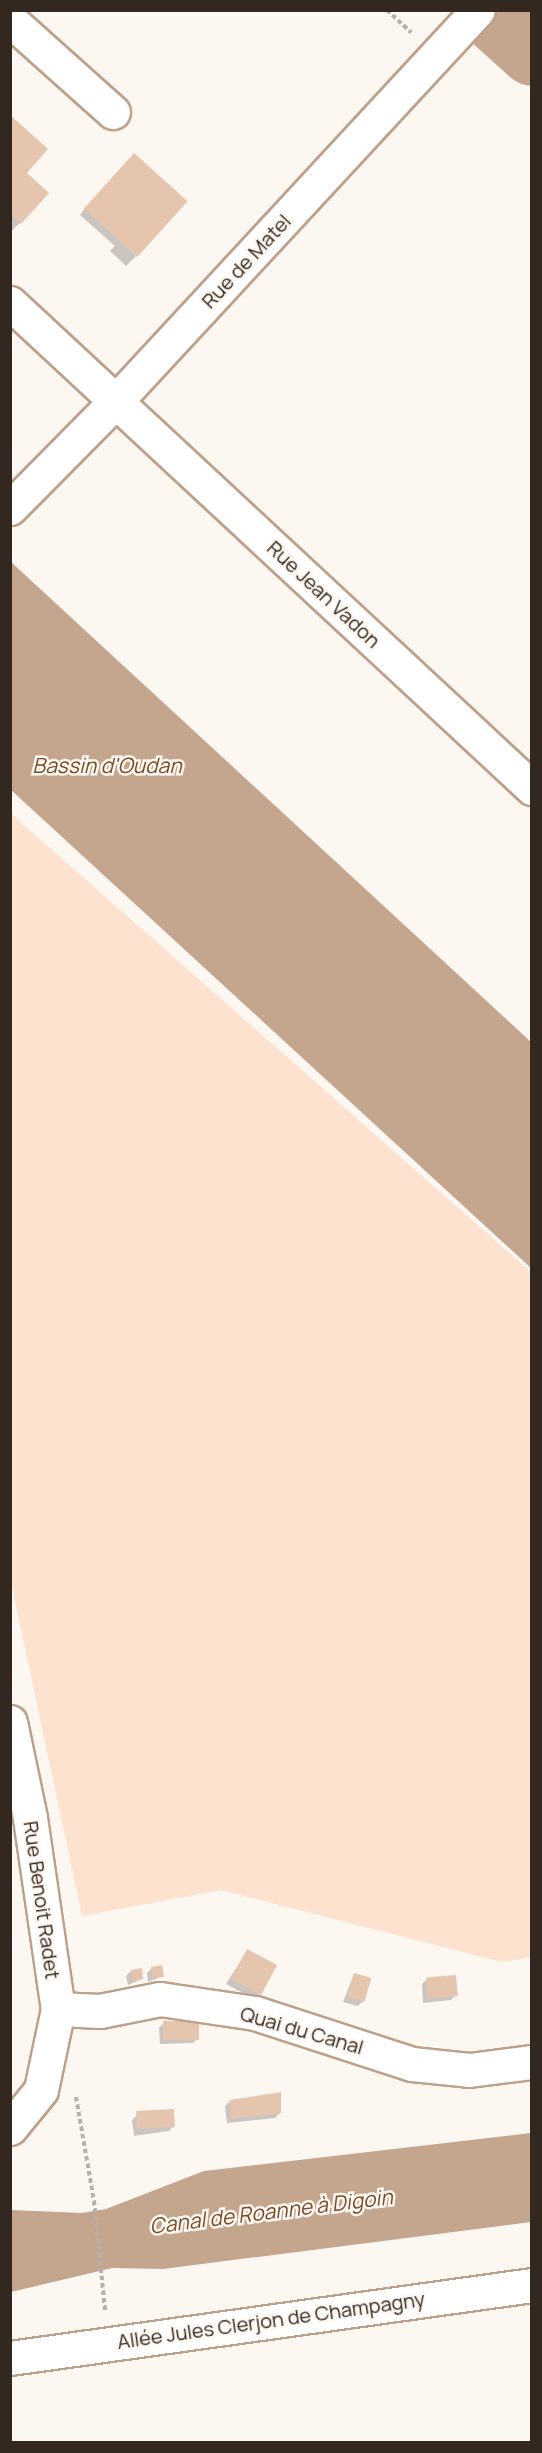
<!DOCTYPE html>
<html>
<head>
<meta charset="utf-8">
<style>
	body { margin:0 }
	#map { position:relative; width:542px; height:2453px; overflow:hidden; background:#fdf7f2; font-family:Manrope,sans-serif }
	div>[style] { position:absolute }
	.green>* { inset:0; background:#fce2cf }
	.water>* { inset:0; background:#c4a58e }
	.shadow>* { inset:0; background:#0003 }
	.river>* { height:62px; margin:-31px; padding:0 31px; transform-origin:31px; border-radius:31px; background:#c4a58e }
	.building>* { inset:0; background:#e5c5ae; transform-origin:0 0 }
	.path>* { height:4px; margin-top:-2px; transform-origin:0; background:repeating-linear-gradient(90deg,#b7afa8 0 4.5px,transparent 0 7.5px) }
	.roads { filter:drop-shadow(2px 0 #bda08a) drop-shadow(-2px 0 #bda08a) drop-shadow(0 2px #bda08a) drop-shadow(0 -2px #bda08a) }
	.minor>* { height:33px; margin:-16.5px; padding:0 16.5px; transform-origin:16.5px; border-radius:16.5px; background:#fff }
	span { translate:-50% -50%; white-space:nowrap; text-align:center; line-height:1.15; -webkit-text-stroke:5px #fdf7f2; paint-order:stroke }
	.street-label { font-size:20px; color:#33281f }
	.water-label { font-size:21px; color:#784c28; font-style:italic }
	.frame { position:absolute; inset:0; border:12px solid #33281f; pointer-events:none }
</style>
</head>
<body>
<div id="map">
	<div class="green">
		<i style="clip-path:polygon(10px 813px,531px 1272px,531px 1957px,502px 1962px,221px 1890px,82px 1916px,11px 1582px)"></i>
	</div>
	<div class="water">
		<i style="clip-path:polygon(11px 562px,531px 1042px,531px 1268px,11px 790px)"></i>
		<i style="clip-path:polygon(531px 2133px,531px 2222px,163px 2269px,112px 2268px,11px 2292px,11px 2210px,82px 2213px,106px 2209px,204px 2171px)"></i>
	</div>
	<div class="shadow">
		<i style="clip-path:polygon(10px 117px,25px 174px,20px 223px,10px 232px)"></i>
		<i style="clip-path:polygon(86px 207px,136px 256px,126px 266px,110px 251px,115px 246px,80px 215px)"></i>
		<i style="clip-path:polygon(247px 1951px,259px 1994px,254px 1999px,226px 1984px)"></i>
		<i style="clip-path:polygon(152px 1968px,162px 1976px,148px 1982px,147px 1973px)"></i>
		<i style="clip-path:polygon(131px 1971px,142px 1979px,128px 1985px,126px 1976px)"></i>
		<i style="clip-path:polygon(354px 1974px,363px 2001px,358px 2006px,343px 2002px)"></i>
		<i style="clip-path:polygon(427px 1979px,456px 1995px,451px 2000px,423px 2003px,422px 1984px)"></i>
		<i style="clip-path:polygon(164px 2023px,198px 2038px,193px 2043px,160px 2044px,159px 2028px)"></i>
		<i style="clip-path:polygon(230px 2101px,280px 2113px,275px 2118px,227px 2123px,225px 2106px)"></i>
		<i style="clip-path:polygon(137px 2115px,174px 2126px,169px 2131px,134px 2136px,132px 2120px)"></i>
	</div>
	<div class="river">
		<i style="left:482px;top:10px;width:67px;rotate:42deg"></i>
	</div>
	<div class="building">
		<i style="clip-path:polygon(10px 115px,48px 149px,27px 173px,49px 193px,21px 224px,10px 214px)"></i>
		<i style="left:134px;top:153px;width:72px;height:75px;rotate:42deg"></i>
		<i style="left:247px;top:1949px;width:34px;height:34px;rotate:28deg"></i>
		<i style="clip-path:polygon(162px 1965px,164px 1977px,152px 1978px,151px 1967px)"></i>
		<i style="clip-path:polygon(142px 1968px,143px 1979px,132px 1981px,131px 1970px)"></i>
		<i style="left:354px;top:1973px;width:18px;height:25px;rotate:16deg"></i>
		<i style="left:456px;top:1975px;width:21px;height:30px;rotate:85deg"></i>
		<i style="left:163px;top:2021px;width:36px;height:19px"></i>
		<i style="clip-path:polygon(281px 2092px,281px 2113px,231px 2119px,230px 2100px)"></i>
		<i style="left:174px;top:2109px;width:18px;height:38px;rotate:87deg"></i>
	</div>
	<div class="path">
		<i style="left:387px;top:10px;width:33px;rotate:43deg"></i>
		<i style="left:76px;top:2097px;width:106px;rotate:80.2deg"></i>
		<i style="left:94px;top:2201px;width:110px;rotate:84.2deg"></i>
	</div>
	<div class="roads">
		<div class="minor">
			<i style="left:10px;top:20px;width:138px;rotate:41.8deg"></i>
			<i style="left:10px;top:303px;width:713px;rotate:42.9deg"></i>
			<i style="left:10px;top:508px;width:152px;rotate:-45.3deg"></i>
			<i style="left:117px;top:400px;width:531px;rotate:-47.21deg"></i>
			<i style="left:10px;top:1722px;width:98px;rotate:78.2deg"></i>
			<i style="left:30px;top:1818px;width:193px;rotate:81.7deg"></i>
			<i style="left:58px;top:2009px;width:83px;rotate:101.9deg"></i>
			<i style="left:41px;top:2090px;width:49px;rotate:129.2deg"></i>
			<i style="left:58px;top:2009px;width:42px;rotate:2.7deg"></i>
			<i style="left:100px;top:2011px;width:61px;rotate:-11.3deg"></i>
			<i style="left:160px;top:1999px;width:96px;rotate:8.4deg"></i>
			<i style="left:255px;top:2013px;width:165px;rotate:18deg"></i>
			<i style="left:412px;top:2064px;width:57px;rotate:6deg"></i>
			<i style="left:469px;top:2070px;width:64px;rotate:-7.2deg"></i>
			<i style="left:10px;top:2358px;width:527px;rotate:-7.96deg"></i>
		</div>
	</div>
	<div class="street-label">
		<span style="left:246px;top:261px;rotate:-47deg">Rue de Matel</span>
		<span style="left:324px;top:594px;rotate:43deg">Rue Jean Vadon</span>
		<span style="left:42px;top:1900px;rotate:82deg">Rue Benoit Radet</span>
		<span style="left:302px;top:2030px;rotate:16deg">Quai du Canal</span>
		<span style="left:271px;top:2320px;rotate:-8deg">Allée Jules Clerjon de Champagny</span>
	</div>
	<div class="water-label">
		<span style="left:107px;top:765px">Bassin d'Oudan</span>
		<span style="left:271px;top:2211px;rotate:-7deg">Canal de Roanne à Digoin</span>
	</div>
	<div class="frame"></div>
</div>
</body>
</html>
